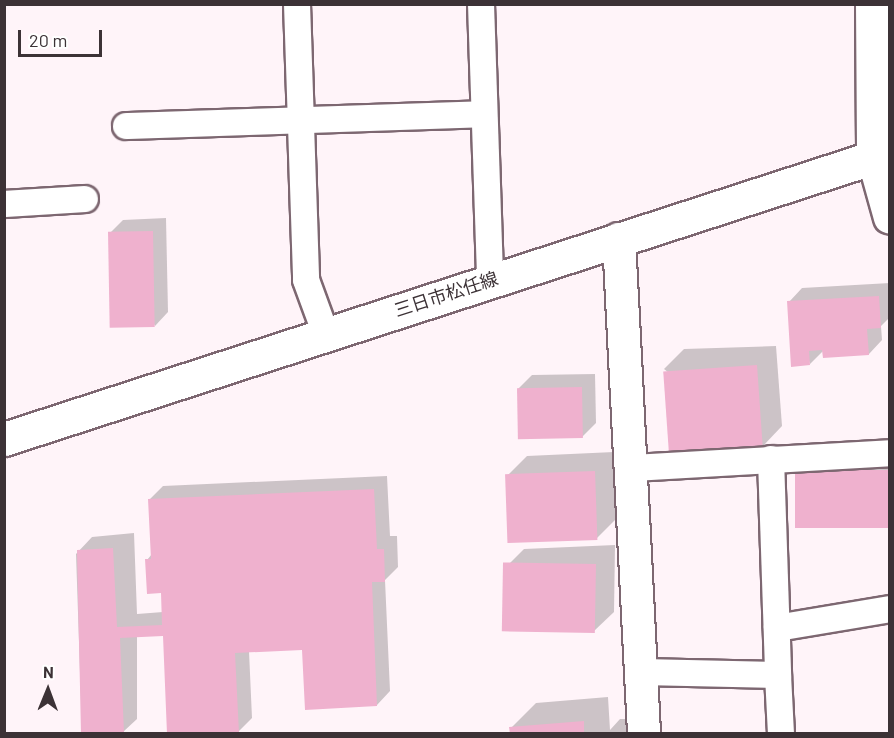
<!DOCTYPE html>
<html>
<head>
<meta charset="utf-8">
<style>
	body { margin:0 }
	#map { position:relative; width:894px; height:738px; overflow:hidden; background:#fff4f9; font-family:Barlow,"Noto Sans JP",sans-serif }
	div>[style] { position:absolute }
	.shadow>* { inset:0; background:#0003 }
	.building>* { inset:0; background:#efb1ce; transform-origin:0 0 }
	.roads { filter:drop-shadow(2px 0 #7d6771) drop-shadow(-2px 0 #7d6771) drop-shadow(0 2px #7d6771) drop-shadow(0 -2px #7d6771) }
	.minor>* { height:26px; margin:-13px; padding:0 13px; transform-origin:13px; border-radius:13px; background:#fff }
	.tertiary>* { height:32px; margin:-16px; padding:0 16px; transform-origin:16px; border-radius:16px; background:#fff }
	.secondary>* { height:33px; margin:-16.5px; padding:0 16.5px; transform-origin:16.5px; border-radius:16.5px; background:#fff }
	span { translate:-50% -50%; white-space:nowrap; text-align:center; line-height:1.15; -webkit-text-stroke:6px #fff; paint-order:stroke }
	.street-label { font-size:18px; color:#3c3236 }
	.frame { position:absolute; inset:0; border:6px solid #3c3236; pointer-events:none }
	.north { position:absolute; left:18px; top:660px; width:60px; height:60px; -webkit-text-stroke:4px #fff; paint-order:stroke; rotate:1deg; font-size:16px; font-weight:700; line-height:24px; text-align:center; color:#3c3236 }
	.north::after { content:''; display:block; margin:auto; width:21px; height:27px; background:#3c3236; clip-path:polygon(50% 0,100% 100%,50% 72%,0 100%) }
	.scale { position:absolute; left:18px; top:30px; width:84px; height:27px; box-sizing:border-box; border:3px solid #3c3236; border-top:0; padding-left:8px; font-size:18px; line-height:21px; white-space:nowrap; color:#3c3236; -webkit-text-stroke:4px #fff; paint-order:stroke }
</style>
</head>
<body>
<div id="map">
	<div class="shadow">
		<i style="clip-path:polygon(166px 218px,168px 312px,155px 326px,110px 233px,123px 220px)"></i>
		<i style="clip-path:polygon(890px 283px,890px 317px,881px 326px,882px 340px,869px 354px,824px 350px,810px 364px,789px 302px,802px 288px)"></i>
		<i style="clip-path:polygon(776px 346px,782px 426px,763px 446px,664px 369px,684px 349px)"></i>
		<i style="clip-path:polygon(595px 374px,596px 423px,582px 437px,518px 389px,532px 375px)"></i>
		<i style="clip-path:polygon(614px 452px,616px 519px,597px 538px,507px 476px,527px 456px)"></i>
		<i style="clip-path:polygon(890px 458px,890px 526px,797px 476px,810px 462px)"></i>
		<i style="clip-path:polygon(387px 476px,390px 536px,397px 536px,398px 567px,385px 580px,390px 691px,377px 705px,303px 649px,249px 651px,252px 718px,238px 732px,164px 634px,137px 635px,137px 719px,123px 732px,82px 732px,76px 554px,92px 537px,134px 533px,137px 614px,163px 612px,162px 591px,147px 560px,152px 554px,150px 499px,163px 486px)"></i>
		<i style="clip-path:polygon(615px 545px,614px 612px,594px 631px,505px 568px,524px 549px)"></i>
		<i style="clip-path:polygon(608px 697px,610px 730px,620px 719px,632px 719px,633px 734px,511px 734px,511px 728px,536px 703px)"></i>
	</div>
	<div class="building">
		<i style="left:153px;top:231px;width:96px;height:45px;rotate:89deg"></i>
		<i style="clip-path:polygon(879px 296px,881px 328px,867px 329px,869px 355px,823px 358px,822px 350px,809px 351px,810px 365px,791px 367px,787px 301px)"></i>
		<i style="left:757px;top:365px;width:83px;height:94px;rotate:86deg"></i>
		<i style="left:582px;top:387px;width:51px;height:65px;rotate:89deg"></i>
		<i style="left:890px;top:470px;width:58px;height:95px;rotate:90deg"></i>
		<i style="left:595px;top:471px;width:69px;height:90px;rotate:88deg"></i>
		<i style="clip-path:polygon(374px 489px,377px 549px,384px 549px,385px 582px,372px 582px,377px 706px,305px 710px,302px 650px,235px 653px,239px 733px,167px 734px,163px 636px,120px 638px,124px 733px,81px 734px,77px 550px,113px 548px,117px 627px,162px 625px,161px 593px,147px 594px,145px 559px,151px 559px,148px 499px)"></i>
		<i style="left:596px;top:564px;width:69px;height:93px;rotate:91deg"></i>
		<i style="clip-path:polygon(584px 721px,584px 734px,510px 734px,509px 727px)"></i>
	</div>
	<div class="roads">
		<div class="minor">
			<i style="left:297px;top:4px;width:276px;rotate:88.1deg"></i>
			<i style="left:306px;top:280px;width:55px;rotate:69.9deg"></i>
			<i style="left:481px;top:4px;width:275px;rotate:88.1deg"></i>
			<i style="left:126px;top:126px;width:358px;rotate:-1.9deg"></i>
			<i style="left:4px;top:204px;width:81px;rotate:-3.5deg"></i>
			<i style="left:771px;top:459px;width:216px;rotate:88.1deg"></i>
			<i style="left:633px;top:468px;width:257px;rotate:-3.3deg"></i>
			<i style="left:777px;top:628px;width:115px;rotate:-9.5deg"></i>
			<i style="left:642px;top:672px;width:136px;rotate:1.3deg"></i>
			<i style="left:778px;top:675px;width:59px;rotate:87.1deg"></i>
		</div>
		<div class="tertiary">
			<i style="left:872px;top:4px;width:153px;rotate:89.6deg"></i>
			<i style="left:873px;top:157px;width:63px;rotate:74.4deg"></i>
			<i style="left:619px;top:239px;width:496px;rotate:87.1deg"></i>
		</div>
		<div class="secondary">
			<i style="left:4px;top:439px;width:931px;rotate:-17.95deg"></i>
		</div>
	</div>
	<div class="street-label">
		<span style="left:446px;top:294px;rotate:-18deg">三日市松任線</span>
	</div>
	<div class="frame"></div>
	<div class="north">N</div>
	<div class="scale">20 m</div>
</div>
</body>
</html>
